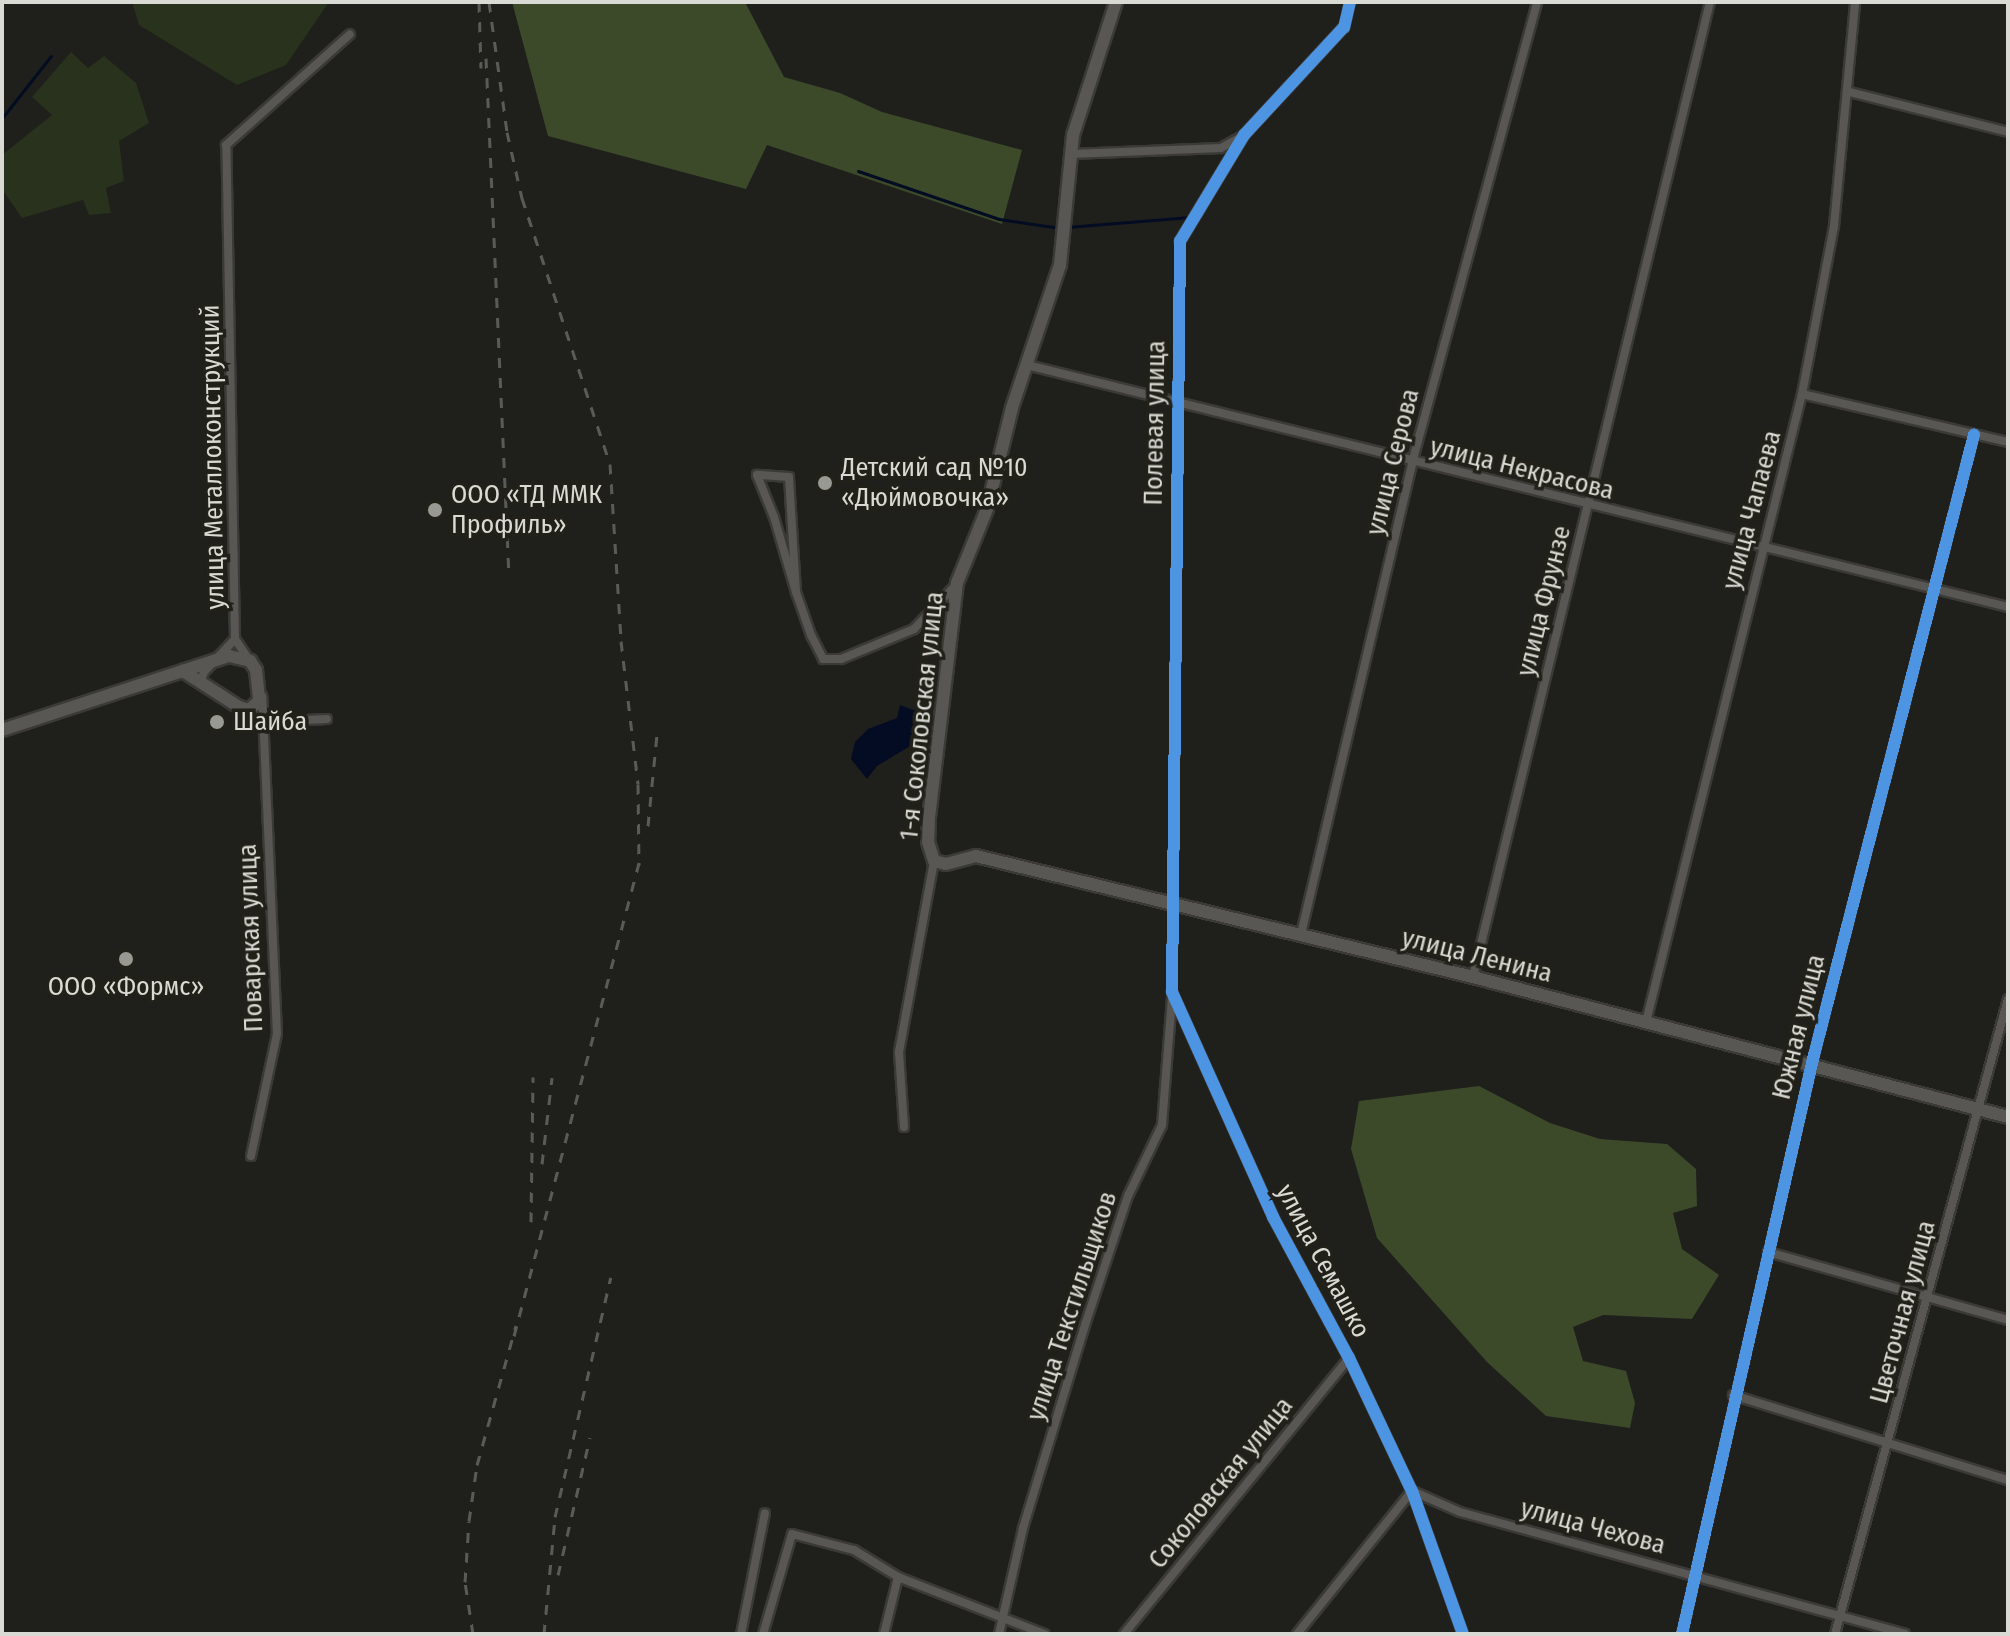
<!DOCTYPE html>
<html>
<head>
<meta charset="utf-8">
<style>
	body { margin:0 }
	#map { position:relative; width:2010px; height:1636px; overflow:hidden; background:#1f1f1b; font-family:"Fira Sans Condensed",sans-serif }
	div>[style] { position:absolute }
	.green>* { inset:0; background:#29321c }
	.forest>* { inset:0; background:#3c4a2a }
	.water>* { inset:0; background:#030c22 }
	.stream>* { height:3px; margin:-1.5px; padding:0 1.5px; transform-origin:1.5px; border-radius:1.5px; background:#030c22 }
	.roads { filter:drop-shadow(2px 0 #3b3a37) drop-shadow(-2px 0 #3b3a37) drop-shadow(0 2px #3b3a37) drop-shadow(0 -2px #3b3a37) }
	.street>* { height:8px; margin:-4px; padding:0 4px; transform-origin:4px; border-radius:4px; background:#585754 }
	.secondary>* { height:12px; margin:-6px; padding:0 6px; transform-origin:6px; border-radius:6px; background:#585754 }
	.rail>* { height:3px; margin-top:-1.5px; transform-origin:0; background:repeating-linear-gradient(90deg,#5a5a56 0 10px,transparent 0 20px) }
	.cycleway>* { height:12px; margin:-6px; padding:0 6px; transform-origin:6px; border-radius:6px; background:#4d94e3 }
	.dots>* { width:22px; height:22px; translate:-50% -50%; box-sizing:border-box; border:4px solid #212019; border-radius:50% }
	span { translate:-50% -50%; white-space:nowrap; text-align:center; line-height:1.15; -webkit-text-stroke:7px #212019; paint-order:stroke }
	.street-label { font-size:26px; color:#dadad5 }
	.poi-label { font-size:26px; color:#dadad5 }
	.left { translate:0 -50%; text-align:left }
	.frame { position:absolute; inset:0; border:4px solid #dadad5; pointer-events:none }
</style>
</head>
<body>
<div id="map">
	<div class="green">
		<i style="clip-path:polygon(132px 2px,329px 2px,286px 65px,237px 85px,139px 25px)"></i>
		<i style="clip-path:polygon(71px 52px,88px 68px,104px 56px,136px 83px,149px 123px,119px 141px,124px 181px,106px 188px,111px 213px,89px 215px,83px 200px,22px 218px,2px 189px,2px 155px,52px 115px,32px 97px)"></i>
	</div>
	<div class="forest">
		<i style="clip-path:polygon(512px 2px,745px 2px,784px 77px,840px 93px,882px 112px,1022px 150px,1002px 224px,767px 145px,746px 189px,548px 136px)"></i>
		<i style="clip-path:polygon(1479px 1086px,1550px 1123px,1600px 1139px,1667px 1144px,1696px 1169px,1697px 1206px,1673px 1213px,1682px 1249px,1719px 1275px,1692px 1319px,1603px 1315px,1573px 1327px,1583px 1361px,1626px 1371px,1635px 1403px,1630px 1428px,1546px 1416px,1487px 1362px,1377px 1238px,1351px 1149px,1359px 1101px)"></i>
	</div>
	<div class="water">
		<i style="clip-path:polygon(900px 705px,916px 711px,921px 726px,912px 745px,877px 766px,867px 779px,851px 759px,855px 742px,868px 729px,897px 718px)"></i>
	</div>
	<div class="stream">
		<i style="left:2px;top:118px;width:79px;rotate:-51.7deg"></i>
		<i style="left:858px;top:171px;width:149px;rotate:18.8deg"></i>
		<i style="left:999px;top:219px;width:62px;rotate:8.4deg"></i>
		<i style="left:1067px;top:227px;width:124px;rotate:-4.6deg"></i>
	</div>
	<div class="roads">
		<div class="street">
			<i style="left:1350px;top:2px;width:26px;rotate:103deg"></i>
			<i style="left:1344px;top:27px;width:147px;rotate:132.8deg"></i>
			<i style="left:1244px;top:135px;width:124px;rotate:121.1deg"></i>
			<i style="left:1180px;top:241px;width:751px;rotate:90.61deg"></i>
			<i style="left:1172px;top:992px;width:247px;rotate:65.8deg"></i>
			<i style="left:1273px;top:1217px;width:160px;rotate:61.7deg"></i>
			<i style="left:1349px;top:1358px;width:147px;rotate:64.7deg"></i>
			<i style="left:1412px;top:1491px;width:152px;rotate:70.4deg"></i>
			<i style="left:1850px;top:92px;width:163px;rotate:14.2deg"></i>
			<i style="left:1071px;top:154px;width:150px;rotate:-2.3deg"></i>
			<i style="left:1221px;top:148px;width:25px;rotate:-29deg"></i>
			<i style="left:1027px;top:365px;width:1010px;rotate:13.86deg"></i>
			<i style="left:1802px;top:394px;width:212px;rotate:13.1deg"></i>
			<i style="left:796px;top:592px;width:115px;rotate:-93.5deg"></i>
			<i style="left:789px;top:477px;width:32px;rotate:-176deg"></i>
			<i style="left:757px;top:475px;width:45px;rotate:68deg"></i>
			<i style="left:774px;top:517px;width:78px;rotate:73.7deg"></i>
			<i style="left:796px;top:592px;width:46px;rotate:70.8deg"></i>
			<i style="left:811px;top:635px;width:27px;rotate:63deg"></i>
			<i style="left:823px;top:659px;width:18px"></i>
			<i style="left:841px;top:659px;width:79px;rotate:-22.3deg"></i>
			<i style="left:914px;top:629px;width:58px;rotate:-46.4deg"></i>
			<i style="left:235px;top:639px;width:494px;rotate:-91deg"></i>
			<i style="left:226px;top:145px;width:166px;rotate:-41.8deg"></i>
			<i style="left:235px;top:639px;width:27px;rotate:56deg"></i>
			<i style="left:200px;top:684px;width:13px;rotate:-72deg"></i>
			<i style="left:204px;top:672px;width:45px;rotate:-46.8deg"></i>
			<i style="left:265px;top:722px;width:62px;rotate:-2.8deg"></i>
			<i style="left:1301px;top:934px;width:484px;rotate:-76.7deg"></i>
			<i style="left:1412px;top:463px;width:478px;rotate:-74.8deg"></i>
			<i style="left:1473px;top:977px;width:1003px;rotate:-76.34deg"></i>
			<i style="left:1646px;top:1022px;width:647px;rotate:-76.05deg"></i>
			<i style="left:1802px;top:394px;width:171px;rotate:-79.2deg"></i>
			<i style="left:1834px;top:226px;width:225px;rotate:-84.6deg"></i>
			<i style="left:904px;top:1127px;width:75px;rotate:-93.8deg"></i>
			<i style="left:899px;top:1052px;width:194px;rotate:-79.6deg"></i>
			<i style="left:251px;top:1156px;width:125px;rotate:-78deg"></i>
			<i style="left:277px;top:1034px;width:338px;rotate:-92.5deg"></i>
			<i style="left:1768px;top:1252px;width:249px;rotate:15.8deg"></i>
			<i style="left:1733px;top:1395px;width:288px;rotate:17.2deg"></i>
			<i style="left:741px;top:1634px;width:123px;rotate:-78.8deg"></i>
			<i style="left:763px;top:1634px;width:104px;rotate:-73.8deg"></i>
			<i style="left:792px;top:1534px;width:64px;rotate:14.5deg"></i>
			<i style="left:854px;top:1550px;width:52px;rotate:31.5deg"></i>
			<i style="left:898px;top:1577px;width:157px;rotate:21.3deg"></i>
			<i style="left:884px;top:1634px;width:59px;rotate:-76.2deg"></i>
			<i style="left:999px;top:1634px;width:109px;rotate:-77.2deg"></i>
			<i style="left:1023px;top:1528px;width:212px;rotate:-73deg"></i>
			<i style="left:1085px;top:1325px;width:136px;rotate:-71.6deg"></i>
			<i style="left:1128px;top:1196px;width:79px;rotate:-64.4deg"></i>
			<i style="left:1162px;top:1125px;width:128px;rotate:-85.5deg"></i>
			<i style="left:1124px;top:1634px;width:356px;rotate:-50.8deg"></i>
			<i style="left:1297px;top:1634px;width:184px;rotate:-51.2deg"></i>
			<i style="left:1412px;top:1491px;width:52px;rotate:23.6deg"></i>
			<i style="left:1460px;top:1512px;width:461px;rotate:15.3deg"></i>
			<i style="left:1682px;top:1634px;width:586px;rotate:-77.17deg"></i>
			<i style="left:1812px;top:1063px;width:649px;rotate:-75.54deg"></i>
			<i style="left:1835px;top:1634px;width:658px;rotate:-74.76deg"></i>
		</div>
		<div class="secondary">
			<i style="left:1116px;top:2px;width:140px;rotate:107.9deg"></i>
			<i style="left:1073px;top:135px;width:131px;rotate:95.7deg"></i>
			<i style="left:1060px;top:265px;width:151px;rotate:108.6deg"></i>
			<i style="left:1012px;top:408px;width:104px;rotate:103.9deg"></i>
			<i style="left:987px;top:509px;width:80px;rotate:112.1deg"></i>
			<i style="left:957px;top:583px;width:237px;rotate:96.8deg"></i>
			<i style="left:929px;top:818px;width:24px;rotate:92deg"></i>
			<i style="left:928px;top:842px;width:20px;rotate:72deg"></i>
			<i style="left:934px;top:861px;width:12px;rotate:14deg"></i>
			<i style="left:946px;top:864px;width:31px;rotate:-15deg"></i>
			<i style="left:976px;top:856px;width:512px;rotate:13.68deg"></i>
			<i style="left:1473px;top:977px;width:553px;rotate:14.66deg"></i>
			<i style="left:2px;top:730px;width:239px;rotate:-18.1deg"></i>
			<i style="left:229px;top:656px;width:22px;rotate:13deg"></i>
			<i style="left:250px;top:661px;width:11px;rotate:56deg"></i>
			<i style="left:256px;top:670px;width:31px;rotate:84deg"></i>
			<i style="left:259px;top:701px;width:13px;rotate:138deg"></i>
			<i style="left:249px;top:710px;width:10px;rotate:-163deg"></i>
			<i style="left:239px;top:707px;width:67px;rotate:-147.3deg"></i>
		</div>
	</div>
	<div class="rail">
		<i style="left:479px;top:2px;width:66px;rotate:88.3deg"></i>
		<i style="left:489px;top:2px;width:131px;rotate:82.1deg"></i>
		<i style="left:507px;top:132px;width:68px;rotate:77.2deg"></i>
		<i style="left:522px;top:198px;width:280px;rotate:71.7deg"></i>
		<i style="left:610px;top:464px;width:177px;rotate:86.4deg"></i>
		<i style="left:621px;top:641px;width:144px;rotate:83.2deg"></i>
		<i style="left:638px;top:784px;width:81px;rotate:89.3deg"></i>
		<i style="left:486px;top:58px;width:520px;rotate:87.46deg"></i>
		<i style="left:648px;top:826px;width:92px;rotate:-84.4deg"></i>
		<i style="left:542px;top:1164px;width:87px;rotate:-83.4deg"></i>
		<i style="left:531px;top:1222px;width:145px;rotate:-89.2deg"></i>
		<i style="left:514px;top:1336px;width:496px;rotate:-75.2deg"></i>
		<i style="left:558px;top:1575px;width:141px;rotate:-76.9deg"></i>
		<i style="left:473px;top:1634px;width:53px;rotate:-98.7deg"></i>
		<i style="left:465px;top:1582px;width:61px;rotate:-86.2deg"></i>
		<i style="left:469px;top:1521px;width:57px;rotate:-81.9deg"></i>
		<i style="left:477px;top:1465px;width:145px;rotate:-74.4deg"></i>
		<i style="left:544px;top:1634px;width:118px;rotate:-84.6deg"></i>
		<i style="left:555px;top:1517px;width:246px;rotate:-76.9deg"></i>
	</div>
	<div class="cycleway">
		<i style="left:1350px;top:2px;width:26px;rotate:103deg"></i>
		<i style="left:1344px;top:27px;width:147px;rotate:132.8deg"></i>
		<i style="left:1244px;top:135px;width:124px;rotate:121.1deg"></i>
		<i style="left:1180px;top:241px;width:751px;rotate:90.61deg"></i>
		<i style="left:1172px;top:992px;width:247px;rotate:65.8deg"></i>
		<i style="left:1273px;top:1217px;width:160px;rotate:61.7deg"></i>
		<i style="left:1349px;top:1358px;width:147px;rotate:64.7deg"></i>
		<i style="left:1412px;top:1491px;width:152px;rotate:70.4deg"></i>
		<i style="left:1682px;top:1634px;width:586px;rotate:-77.17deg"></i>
		<i style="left:1812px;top:1063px;width:649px;rotate:-75.54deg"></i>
	</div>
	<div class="dots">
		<i style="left:825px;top:483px;background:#999994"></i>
		<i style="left:435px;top:510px;background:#999994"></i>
		<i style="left:217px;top:722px;background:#999994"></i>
		<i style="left:126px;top:959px;background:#999994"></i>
	</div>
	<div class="street-label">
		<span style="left:1155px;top:423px;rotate:-89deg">Полевая улица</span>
		<span style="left:213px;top:457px;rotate:-91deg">улица Металлоконструкций</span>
		<span style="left:1393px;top:462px;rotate:-76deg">улица Серова</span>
		<span style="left:1522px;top:469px;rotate:14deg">улица Некрасова</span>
		<span style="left:1752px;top:510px;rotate:-75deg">улица Чапаева</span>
		<span style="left:1544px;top:601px;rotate:-76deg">улица Фрунзе</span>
		<span style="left:922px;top:716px;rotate:-84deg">1-я Соколовская улица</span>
		<span style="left:251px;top:938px;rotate:-92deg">Поварская улица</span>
		<span style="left:1477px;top:956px;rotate:14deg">улица Ленина</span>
		<span style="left:1799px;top:1027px;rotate:-76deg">Южная улица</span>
		<span style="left:1323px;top:1261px;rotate:62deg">улица Семашко</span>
		<span style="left:1072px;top:1306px;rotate:-72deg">улица Текстильщиков</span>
		<span style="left:1903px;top:1312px;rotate:-75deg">Цветочная улица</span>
		<span style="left:1221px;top:1483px;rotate:-51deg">Соколовская улица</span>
		<span style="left:1593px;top:1527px;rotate:15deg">улица Чехова</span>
	</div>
	<div class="poi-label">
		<span class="left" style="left:841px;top:483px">Детский сад №10<br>«Дюймовочка»</span>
		<span class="left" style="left:451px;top:510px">ООО «ТД ММК<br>Профиль»</span>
		<span class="left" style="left:233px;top:722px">Шайба</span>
		<span style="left:126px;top:987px">ООО «Формс»</span>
	</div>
	<div class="frame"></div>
</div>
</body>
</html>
